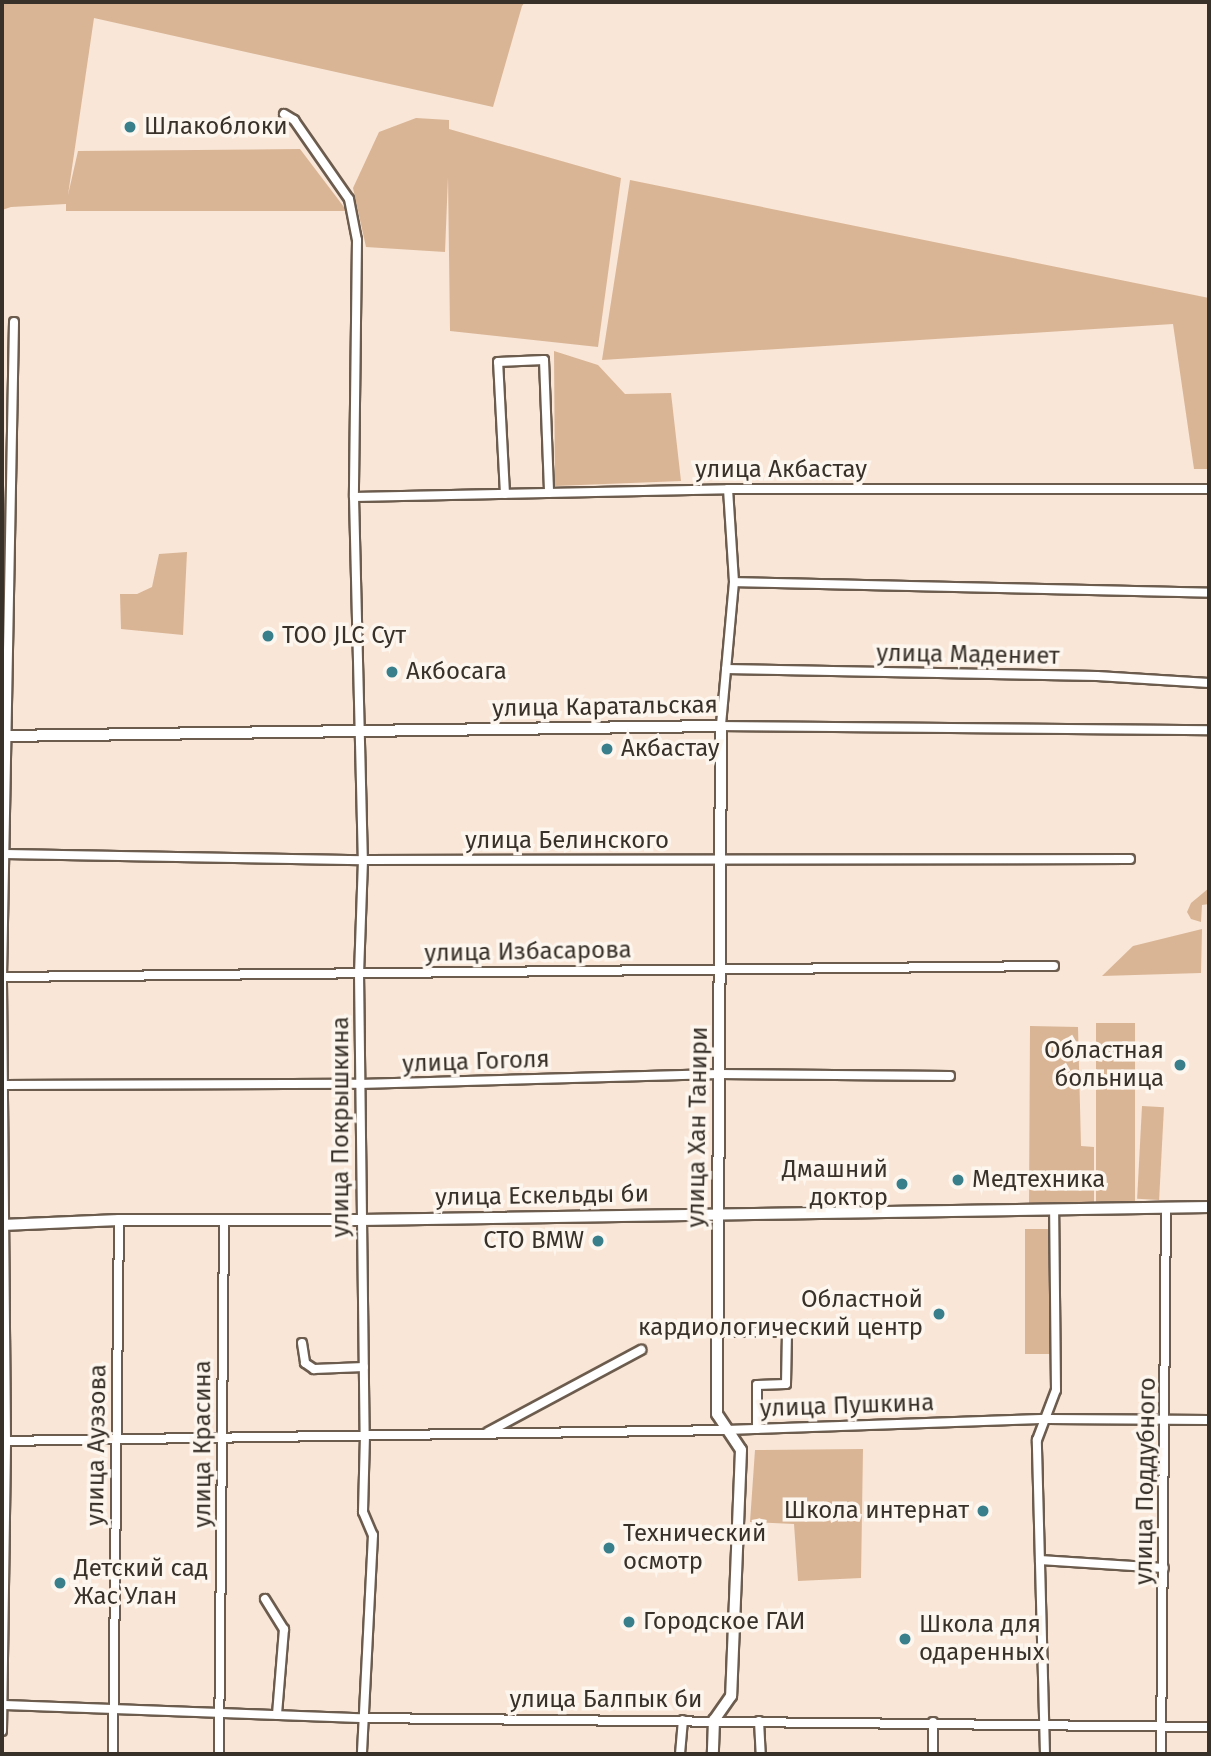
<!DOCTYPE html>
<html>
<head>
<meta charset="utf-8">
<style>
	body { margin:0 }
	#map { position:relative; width:1211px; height:1756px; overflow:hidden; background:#f9e6d6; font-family:"Fira Sans",sans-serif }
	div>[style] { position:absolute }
	.green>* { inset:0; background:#d9b596; transform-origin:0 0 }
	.roads { filter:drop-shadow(2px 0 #6c5c4e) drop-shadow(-2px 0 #6c5c4e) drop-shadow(0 2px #6c5c4e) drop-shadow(0 -2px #6c5c4e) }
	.minor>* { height:8px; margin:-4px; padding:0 4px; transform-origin:4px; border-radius:4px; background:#fff }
	.tertiary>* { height:10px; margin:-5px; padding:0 5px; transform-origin:5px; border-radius:5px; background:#fff }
	.dots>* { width:19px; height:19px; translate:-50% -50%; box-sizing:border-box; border:4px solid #fdf6ef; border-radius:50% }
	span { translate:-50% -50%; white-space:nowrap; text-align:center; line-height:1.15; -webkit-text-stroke:7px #fdf6ef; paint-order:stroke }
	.poi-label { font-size:24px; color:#38312a }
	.left { translate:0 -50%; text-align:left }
	.right { translate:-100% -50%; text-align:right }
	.street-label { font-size:24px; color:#38312a }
	.frame { position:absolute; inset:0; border:4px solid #38312a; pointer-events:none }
</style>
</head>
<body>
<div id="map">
	<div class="green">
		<i style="clip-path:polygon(2px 2px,525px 2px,522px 6px,493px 107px,94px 18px,68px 195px,78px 151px,300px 149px,347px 211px,66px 211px,66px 204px,11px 207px,2px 210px)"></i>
		<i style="clip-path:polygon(416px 118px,449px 120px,449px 129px,621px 178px,598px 347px,450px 331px,448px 177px,445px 252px,366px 247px,353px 188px,379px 132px)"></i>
		<i style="clip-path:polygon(630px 180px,1209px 298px,1209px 469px,1194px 469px,1173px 324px,602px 360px)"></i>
		<i style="clip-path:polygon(554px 351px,598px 365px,625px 394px,671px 393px,681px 481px,555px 486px)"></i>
		<i style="clip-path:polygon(187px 552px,183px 635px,121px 629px,120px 594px,137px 594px,152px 587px,159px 554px)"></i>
		<i style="clip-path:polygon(1209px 888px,1209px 904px,1202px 905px,1201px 922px,1191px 919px,1187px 912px,1191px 903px)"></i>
		<i style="clip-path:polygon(1202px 929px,1201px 973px,1102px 976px,1133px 946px)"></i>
		<i style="left:1135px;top:1023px;width:182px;height:39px;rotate:90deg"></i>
		<i style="clip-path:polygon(1030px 1026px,1078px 1027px,1081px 1146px,1094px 1147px,1094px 1206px,1029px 1206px)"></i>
		<i style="left:1142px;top:1106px;width:22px;height:93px;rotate:3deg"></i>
		<i style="left:1050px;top:1229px;width:125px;height:25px;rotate:90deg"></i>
		<i style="clip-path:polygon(863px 1449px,861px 1578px,798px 1581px,794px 1524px,750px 1522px,755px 1450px)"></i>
	</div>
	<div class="roads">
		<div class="minor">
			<i style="left:284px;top:114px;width:12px;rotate:31deg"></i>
			<i style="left:294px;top:120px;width:96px;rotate:55.2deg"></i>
			<i style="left:349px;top:199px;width:42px;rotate:79deg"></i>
			<i style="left:357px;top:240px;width:257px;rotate:90.7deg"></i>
			<i style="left:354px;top:497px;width:363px;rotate:88.6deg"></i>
			<i style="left:363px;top:860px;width:113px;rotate:92deg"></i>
			<i style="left:359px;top:973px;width:462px;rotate:89.3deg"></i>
			<i style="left:365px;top:1435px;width:77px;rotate:91.5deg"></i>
			<i style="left:363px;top:1512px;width:25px;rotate:67deg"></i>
			<i style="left:373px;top:1535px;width:219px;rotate:92.9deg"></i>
			<i style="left:728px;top:489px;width:93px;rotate:86.3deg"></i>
			<i style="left:734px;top:582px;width:145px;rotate:95.2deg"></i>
			<i style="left:721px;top:726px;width:488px;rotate:0.5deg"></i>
			<i style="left:505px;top:494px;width:132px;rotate:-93deg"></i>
			<i style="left:498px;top:362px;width:46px;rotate:-2.5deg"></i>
			<i style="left:544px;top:360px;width:133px;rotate:87.8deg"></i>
			<i style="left:354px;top:497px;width:374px;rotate:-1.2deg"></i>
			<i style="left:728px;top:489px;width:481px"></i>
			<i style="left:734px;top:582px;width:475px;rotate:1.3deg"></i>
			<i style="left:726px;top:669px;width:371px;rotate:1.1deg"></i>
			<i style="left:1097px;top:676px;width:112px;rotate:3.6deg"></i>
			<i style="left:5px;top:854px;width:358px;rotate:1deg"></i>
			<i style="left:363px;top:860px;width:767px;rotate:-0.07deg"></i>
			<i style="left:2px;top:977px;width:1052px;rotate:-0.6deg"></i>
			<i style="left:3px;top:1085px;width:356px;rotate:-0.2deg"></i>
			<i style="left:359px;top:1084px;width:360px;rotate:-1.6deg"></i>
			<i style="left:719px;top:1074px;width:231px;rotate:0.5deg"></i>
			<i style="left:717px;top:1332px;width:70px"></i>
			<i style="left:787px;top:1332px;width:52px;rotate:91.1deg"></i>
			<i style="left:786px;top:1384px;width:29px;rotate:178deg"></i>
			<i style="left:757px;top:1385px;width:44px;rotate:90deg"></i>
			<i style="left:302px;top:1343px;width:20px;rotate:81deg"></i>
			<i style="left:305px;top:1363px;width:11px;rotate:34deg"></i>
			<i style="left:314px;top:1369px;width:50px;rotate:-2.3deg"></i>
			<i style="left:488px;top:1432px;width:174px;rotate:-28.2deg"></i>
			<i style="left:2px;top:1441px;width:724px;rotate:-0.87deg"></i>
			<i style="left:726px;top:1430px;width:322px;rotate:-2deg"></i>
			<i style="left:1048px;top:1419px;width:161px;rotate:0.4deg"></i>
			<i style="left:1040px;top:1560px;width:124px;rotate:3.7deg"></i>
			<i style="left:265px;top:1599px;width:36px;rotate:58deg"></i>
			<i style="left:284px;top:1629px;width:86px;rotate:94.7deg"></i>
			<i style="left:2px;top:1705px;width:361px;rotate:2.1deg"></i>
			<i style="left:363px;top:1718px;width:846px;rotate:0.61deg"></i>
			<i style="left:759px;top:1721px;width:33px;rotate:87deg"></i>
			<i style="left:933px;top:1722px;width:32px;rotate:90deg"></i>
			<i style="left:2px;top:1731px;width:290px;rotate:-89.2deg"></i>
			<i style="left:6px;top:1441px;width:464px;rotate:-90.5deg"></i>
			<i style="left:2px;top:977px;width:655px;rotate:-88.95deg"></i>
			<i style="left:113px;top:1754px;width:534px;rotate:-89.36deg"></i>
			<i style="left:219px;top:1754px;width:535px;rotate:-89.46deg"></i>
			<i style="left:680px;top:1754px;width:34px;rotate:-85deg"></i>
			<i style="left:1045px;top:1754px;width:314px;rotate:-91.5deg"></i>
			<i style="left:1037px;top:1440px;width:53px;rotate:-69.2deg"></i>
			<i style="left:1056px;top:1390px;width:181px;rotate:-90.6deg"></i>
			<i style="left:1161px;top:1754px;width:547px;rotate:-89.48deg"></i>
		</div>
		<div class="tertiary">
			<i style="left:2px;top:736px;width:719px;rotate:-0.8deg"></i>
			<i style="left:721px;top:726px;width:688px;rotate:90.33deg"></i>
			<i style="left:717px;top:1414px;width:43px;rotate:56.3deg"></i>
			<i style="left:741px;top:1450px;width:246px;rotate:92.3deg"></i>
			<i style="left:731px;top:1696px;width:29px;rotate:125deg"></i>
			<i style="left:714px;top:1720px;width:34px;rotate:92deg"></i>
			<i style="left:2px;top:1225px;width:117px;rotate:-2.4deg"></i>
			<i style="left:119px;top:1220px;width:241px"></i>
			<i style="left:360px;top:1220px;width:849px;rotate:-0.88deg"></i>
		</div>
	</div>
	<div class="dots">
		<i style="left:130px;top:127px;background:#397f8b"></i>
		<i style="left:268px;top:636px;background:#397f8b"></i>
		<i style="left:392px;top:672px;background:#397f8b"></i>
		<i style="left:607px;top:749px;background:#397f8b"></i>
		<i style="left:1180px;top:1065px;background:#397f8b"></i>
		<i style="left:958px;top:1180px;background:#397f8b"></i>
		<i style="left:902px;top:1184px;background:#397f8b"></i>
		<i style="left:598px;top:1241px;background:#397f8b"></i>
		<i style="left:939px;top:1314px;background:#397f8b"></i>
		<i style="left:983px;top:1511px;background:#397f8b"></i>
		<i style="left:609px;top:1548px;background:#397f8b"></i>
		<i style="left:60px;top:1583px;background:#397f8b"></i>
		<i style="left:629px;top:1622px;background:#397f8b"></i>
		<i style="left:905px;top:1639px;background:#397f8b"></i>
	</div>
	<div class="poi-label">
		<span class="left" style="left:144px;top:127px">Шлакоблоки</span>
		<span class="left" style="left:282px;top:636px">ТОО JLC Сут</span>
		<span class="left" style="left:406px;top:672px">Акбосага</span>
		<span class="left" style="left:621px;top:749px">Акбастау</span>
		<span class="right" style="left:1164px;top:1065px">Областная<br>больница</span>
		<span class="right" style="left:888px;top:1184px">Дмашний<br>доктор</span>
		<span class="left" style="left:972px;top:1180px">Медтехника</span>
		<span class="right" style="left:584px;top:1241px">СТО BMW</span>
		<span class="right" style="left:923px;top:1314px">Областной<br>кардиологический центр</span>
		<span class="right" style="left:969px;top:1511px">Школа интернат</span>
		<span class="left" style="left:623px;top:1548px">Технический<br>осмотр</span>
		<span class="left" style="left:74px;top:1583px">Детский сад<br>Жас Улан</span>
		<span class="left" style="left:643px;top:1622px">Городское ГАИ</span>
		<span class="left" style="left:919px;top:1639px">Школа для<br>одаренных</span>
	</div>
	<div class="street-label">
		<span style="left:781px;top:470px">улица Акбастау</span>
		<span style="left:968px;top:655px;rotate:1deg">улица Мадениет</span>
		<span style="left:605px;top:707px;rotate:-1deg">улица Каратальская</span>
		<span style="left:567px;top:841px">улица Белинского</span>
		<span style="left:528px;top:952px;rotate:-1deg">улица Избасарова</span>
		<span style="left:476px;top:1062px;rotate:-2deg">улица Гоголя</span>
		<span style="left:341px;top:1127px;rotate:-90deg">улица Покрышкина</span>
		<span style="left:698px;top:1127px;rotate:-89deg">улица Хан Танири</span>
		<span style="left:542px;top:1196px;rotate:-1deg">улица Ескельды би</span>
		<span style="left:847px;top:1406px;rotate:-2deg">улица Пушкина</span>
		<span style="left:203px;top:1444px;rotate:-90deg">улица Красина</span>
		<span style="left:97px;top:1445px;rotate:-89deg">улица Ауэзова</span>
		<span style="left:1146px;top:1481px;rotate:-89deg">улица Поддубного</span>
		<span style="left:606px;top:1700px">улица Балпык би</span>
	</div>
	<div class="frame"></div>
</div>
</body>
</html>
